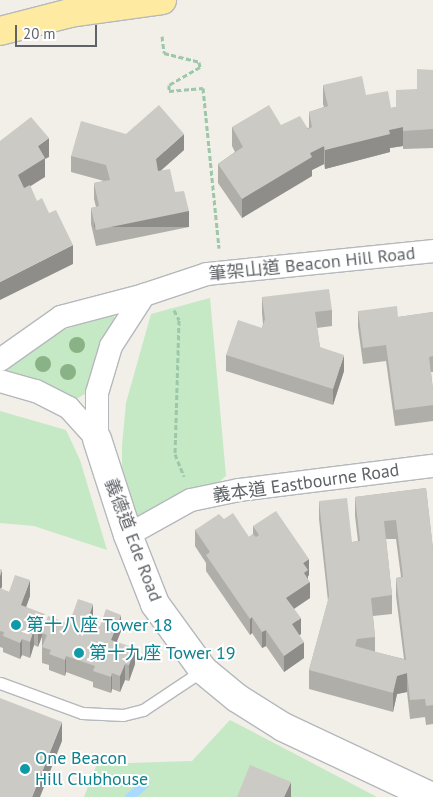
<!DOCTYPE html>
<html>
<head>
<meta charset="utf-8">
<style>
	body { margin:0 }
	#map { position:relative; width:433px; height:797px; overflow:hidden; background:#f1efe8; font-family:"PT Sans","Noto Sans TC",sans-serif }
	div>[style] { position:absolute }
	.green>* { inset:0; background:#c5e8c5 }
	.stream>* { height:9px; margin:-4.5px; padding:0 4.5px; transform-origin:4.5px; border-radius:4.5px; background:#aadaff }
	.path>* { height:3px; margin-top:-1.5px; transform-origin:0; background:repeating-linear-gradient(90deg,#9cc7a9 0 5px,transparent 0 7.5px) }
	.roads { filter:drop-shadow(1px 0 #b5b8bc) drop-shadow(-1px 0 #b5b8bc) drop-shadow(0 1px #b5b8bc) drop-shadow(0 -1px #b5b8bc) }
	.service>* { height:11px; margin:-5.5px; padding:0 5.5px; transform-origin:5.5px; border-radius:5.5px; background:#fff }
	.minor>* { height:22px; margin:-11px; padding:0 11px; transform-origin:11px; border-radius:11px; background:#fff }
	.tertiary>* { height:28px; margin:-14px; padding:0 14px; transform-origin:14px; border-radius:14px; background:#fff }
	.trunk>* { height:28px; margin:-14px; padding:0 14px; transform-origin:14px; border-radius:14px; background:#feeaa1 }
	.trees>* { width:16px; height:16px; margin:-8px; border-radius:50%; background:#89b387 }
	.wall>* { inset:0; background:#afaea9 }
	.shaded-wall>* { inset:0; background:#8f8d8a; transform-origin:0 0 }
	.building>* { inset:0; background:#cccac5 }
	.dots>* { width:14px; height:14px; translate:-50% -50%; box-sizing:border-box; border:2px solid #fff; border-radius:50% }
	span { translate:-50% -50%; white-space:nowrap; text-align:center; line-height:1.15; -webkit-text-stroke:4px #fff; paint-order:stroke }
	.street-label { font-size:18px; color:#5f6368 }
	.culture-label { font-size:18px; color:#0d838f }
	.left { translate:0 -50%; text-align:left }
	.scale { position:absolute; left:15px; top:25px; width:82px; height:22px; box-sizing:border-box; border:2px solid #5f6368; border-top:0; padding-left:6px; font-size:15px; line-height:18px; white-space:nowrap; color:#5f6368; -webkit-text-stroke:4px #fff; paint-order:stroke }
</style>
</head>
<body>
<div id="map">
	<div class="green">
		<i style="clip-path:polygon(210px 298px,226px 476px,214px 486px,133px 521px,122px 478px,122px 446px,126px 403px,151px 314px)"></i>
		<i style="clip-path:polygon(107px 314px,114px 316px,116px 322px,85px 394px,78px 398px,68px 398px,11px 374px,8px 370px,10px 364px,50px 335px)"></i>
		<i style="clip-path:polygon(0 411px,66px 430px,80px 460px,107px 550px,34px 526px,0 523px)"></i>
		<i style="clip-path:polygon(230px 720px,377px 797px,84px 797px,97px 764px,192px 761px)"></i>
	</div>
	<div class="stream">
		<i style="left:129px;top:797px;width:20px;rotate:-41deg"></i>
	</div>
	<div class="path">
		<i style="left:162px;top:36px;width:17px;rotate:83deg"></i>
		<i style="left:164px;top:53px;width:36px;rotate:14deg"></i>
		<i style="left:199px;top:62px;width:5px;rotate:79deg"></i>
		<i style="left:200px;top:67px;width:36px;rotate:150deg"></i>
		<i style="left:169px;top:85px;width:6px;rotate:90deg"></i>
		<i style="left:169px;top:91px;width:34px;rotate:-5deg"></i>
		<i style="left:203px;top:88px;width:161px;rotate:84.3deg"></i>
		<i style="left:174px;top:310px;width:11px;rotate:63deg"></i>
		<i style="left:179px;top:320px;width:134px;rotate:91.7deg"></i>
		<i style="left:175px;top:454px;width:24px;rotate:68deg"></i>
	</div>
	<div class="roads">
		<div class="service">
			<i style="left:0;top:683px;width:87px;rotate:20.1deg"></i>
			<i style="left:82px;top:713px;width:41px;rotate:2.8deg"></i>
			<i style="left:123px;top:715px;width:21px;rotate:-14deg"></i>
			<i style="left:143px;top:710px;width:72px;rotate:-33.7deg"></i>
		</div>
		<div class="minor">
			<i style="left:0;top:360px;width:75px;rotate:-35.2deg"></i>
			<i style="left:61px;top:317px;width:86px;rotate:-14.8deg"></i>
			<i style="left:144px;top:295px;width:66px;rotate:-18.4deg"></i>
			<i style="left:207px;top:274px;width:227px;rotate:-5.8deg"></i>
			<i style="left:0;top:381px;width:37px;rotate:16deg"></i>
			<i style="left:36px;top:391px;width:37px;rotate:27deg"></i>
			<i style="left:69px;top:408px;width:42px;rotate:47.9deg"></i>
			<i style="left:97px;top:439px;width:46px;rotate:-90deg"></i>
			<i style="left:97px;top:393px;width:49px;rotate:-73.4deg"></i>
			<i style="left:111px;top:346px;width:61px;rotate:-57.1deg"></i>
			<i style="left:128px;top:535px;width:72px;rotate:-29.1deg"></i>
			<i style="left:191px;top:500px;width:49px;rotate:-11.8deg"></i>
			<i style="left:239px;top:490px;width:195px;rotate:-7.1deg"></i>
		</div>
		<div class="tertiary">
			<i style="left:97px;top:439px;width:101px;rotate:72.1deg"></i>
			<i style="left:128px;top:535px;width:74px;rotate:68.6deg"></i>
			<i style="left:155px;top:604px;width:82px;rotate:54deg"></i>
			<i style="left:203px;top:670px;width:44px;rotate:39.5deg"></i>
			<i style="left:237px;top:698px;width:54px;rotate:32.2deg"></i>
			<i style="left:283px;top:727px;width:165px;rotate:25.2deg"></i>
		</div>
		<div class="trunk">
			<i style="left:0;top:31px;width:72px;rotate:-14.4deg"></i>
			<i style="left:70px;top:13px;width:93px;rotate:-8deg"></i>
		</div>
	</div>
	<div class="trees">
		<i style="left:77px;top:345px"></i>
		<i style="left:43px;top:364px"></i>
		<i style="left:68px;top:372px"></i>
	</div>
	<div class="wall">
		<i style="clip-path:polygon(433px 70px,433px 148px,403px 149px,403px 146px,390px 148px,390px 152px,325px 169px,324px 164px,312px 170px,312px 176px,242px 218px,218px 183px,218px 164px,235px 152px,232px 146px,232px 127px,281px 125px,309px 128px,309px 112px,324px 107px,323px 104px,323px 85px,366px 95px,391px 108px,396px 107px,417px 89px)"></i>
		<i style="clip-path:polygon(184px 150px,161px 170px,175px 192px,189px 227px,96px 246px,91px 224px,91px 208px,96px 207px,94px 199px,94px 183px,104px 181px,71px 172px,71px 156px)"></i>
		<i style="clip-path:polygon(262px 297px,332px 310px,332px 326px,317px 328px,320px 347px,344px 371px,333px 405px,226px 371px,226px 355px,262px 328px,263px 324px,262px 313px)"></i>
		<i style="clip-path:polygon(358px 311px,398px 317px,433px 312px,433px 372px,431px 372px,433px 390px,433px 421px,395px 426px,386px 361px,363px 364px,358px 327px)"></i>
		<i style="clip-path:polygon(evenodd,426px 488px,433px 549px,433px 724px,426px 725px,425px 717px,410px 719px,407px 692px,397px 694px,393px 712px,309px 689px,309px 670px,328px 601px,319px 519px,319px 501px,352px 542px,358px 541px,355px 516px,355px 497px,426px 488px,386px 539px,396px 539px,401px 577px,396px 578px,396px 596px,404px 659px,375px 652px,375px 637px,373px 616px,392px 614px,392px 595px,386px 539px)"></i>
		<i style="clip-path:polygon(224px 519px,249px 537px,253px 534px,253px 526px,309px 575px,308px 576px,308px 579px,310px 598px,294px 609px,301px 634px,299px 635px,304px 658px,284px 672px,266px 646px,262px 648px,252px 633px,250px 635px,206px 571px,206px 563px,195px 546px,195px 530px)"></i>
		<i style="clip-path:polygon(0 569px,2px 586px,1px 589px,9px 592px,30px 596px,26px 607px,45px 627px,93px 620px,92px 623px,100px 626px,121px 631px,117px 641px,135px 664px,129px 681px,125px 680px,120px 692px,112px 689px,111px 693px,93px 687px,93px 682px,66px 672px,65px 676px,49px 670px,49px 665px,42px 663px,42px 636px,38px 647px,34px 645px,30px 658px,22px 655px,20px 659px,3px 652px,3px 648px,0 647px)"></i>
	</div>
	<div class="shaded-wall">
		<i style="clip-path:polygon(403px 127px,403px 146px,390px 148px,390px 152px,325px 169px,325px 150px,389px 130px)"></i>
		<i style="clip-path:polygon(184px 134px,184px 150px,156px 175px,156px 159px)"></i>
		<i style="clip-path:polygon(49px 138px,49px 157px,45px 159px,45px 177px,18px 194px,18px 175px,38px 146px)"></i>
		<i style="clip-path:polygon(324px 146px,324px 164px,312px 170px,312px 176px,242px 218px,242px 199px,310px 153px)"></i>
		<i style="left:189px;top:211px;width:16px;height:95px;rotate:90deg"></i>
		<i style="clip-path:polygon(73px 245px,73px 264px,0 300px,0 282px)"></i>
		<i style="clip-path:polygon(344px 355px,344px 371px,333px 405px,333px 389px)"></i>
		<i style="clip-path:polygon(309px 559px,309px 575px,308px 576px,308px 583px,310px 582px,310px 598px,286px 614px,286px 598px,303px 563px)"></i>
		<i style="clip-path:polygon(2px 570px,2px 586px,0 592px,0 576px)"></i>
		<i style="clip-path:polygon(30px 580px,30px 596px,21px 621px,21px 605px)"></i>
		<i style="clip-path:polygon(93px 604px,93px 620px,87px 637px,87px 621px)"></i>
		<i style="clip-path:polygon(45px 614px,45px 630px,42px 633px,42px 636px,38px 647px,38px 631px)"></i>
		<i style="clip-path:polygon(121px 615px,121px 631px,111px 656px,111px 640px)"></i>
		<i style="clip-path:polygon(252px 617px,252px 633px,250px 635px,250px 619px)"></i>
		<i style="clip-path:polygon(301px 618px,301px 634px,292px 640px,292px 624px)"></i>
		<i style="clip-path:polygon(34px 629px,34px 645px,30px 658px,30px 642px)"></i>
		<i style="clip-path:polygon(266px 630px,266px 646px,262px 648px,262px 632px)"></i>
		<i style="clip-path:polygon(22px 639px,22px 655px,20px 659px,20px 643px)"></i>
		<i style="clip-path:polygon(304px 642px,304px 658px,284px 672px,284px 656px)"></i>
		<i style="clip-path:polygon(135px 648px,135px 664px,129px 681px,129px 665px)"></i>
		<i style="clip-path:polygon(66px 656px,66px 672px,65px 676px,65px 660px)"></i>
		<i style="clip-path:polygon(125px 664px,125px 680px,120px 692px,120px 676px)"></i>
		<i style="clip-path:polygon(112px 673px,112px 689px,111px 693px,111px 677px)"></i>
		<i style="clip-path:polygon(407px 673px,407px 692px,397px 694px,393px 712px,393px 693px,397px 676px)"></i>
		<i style="clip-path:polygon(62px 722px,62px 741px,40px 797px,32px 797px)"></i>
		<i style="clip-path:polygon(291px 782px,291px 797px,284px 797px)"></i>
	</div>
	<div class="building">
		<i style="clip-path:polygon(417px 69px,433px 70px,433px 129px,403px 131px,403px 127px,389px 130px,390px 134px,325px 150px,324px 146px,310px 153px,312px 157px,242px 199px,218px 164px,243px 147px,232px 127px,269px 105px,281px 125px,300px 116px,308px 129px,312px 127px,309px 112px,328px 106px,323px 85px,362px 76px,366px 95px,388px 91px,391px 108px,396px 107px,396px 90px,417px 89px)"></i>
		<i style="clip-path:polygon(159px 105px,184px 134px,156px 159px,158px 171px,170px 169px,175px 192px,184px 191px,189px 211px,96px 230px,91px 208px,99px 206px,94px 183px,110px 180px,106px 165px,71px 156px,81px 121px,126px 134px)"></i>
		<i style="clip-path:polygon(31px 117px,49px 138px,38px 146px,45px 158px,18px 175px,24px 188px,30px 185px,37px 201px,42px 198px,49px 213px,56px 210px,73px 245px,0 282px,0 141px)"></i>
		<i style="clip-path:polygon(329px 289px,332px 310px,315px 312px,320px 347px,344px 355px,333px 389px,226px 355px,238px 320px,262px 328px,265px 319px,262px 297px)"></i>
		<i style="clip-path:polygon(397px 306px,398px 317px,433px 312px,433px 356px,429px 357px,433px 390px,433px 405px,395px 410px,386px 345px,363px 348px,358px 311px)"></i>
		<i style="clip-path:polygon(evenodd,426px 488px,433px 549px,433px 705px,426px 706px,425px 699px,410px 700px,407px 673px,397px 676px,393px 693px,309px 670px,329px 596px,319px 501px,347px 498px,352px 542px,360px 541px,355px 497px,426px 488px,396px 520px,403px 577px,396px 578px,406px 660px,355px 646px,357px 639px,375px 637px,371px 598px,392px 595px,384px 521px,396px 520px)"></i>
		<i style="clip-path:polygon(276px 511px,309px 559px,303px 563px,308px 570px,304px 573px,310px 582px,286px 598px,301px 618px,292px 624px,304px 642px,284px 656px,266px 630px,262px 632px,252px 617px,250px 619px,206px 555px,210px 552px,195px 530px,219px 514px,224px 519px,233px 513px,249px 537px,253px 534px,256px 537px,259px 535px,253px 526px)"></i>
		<i style="clip-path:polygon(0 569px,2px 570px,0 576px)"></i>
		<i style="clip-path:polygon(15px 575px,30px 580px,21px 605px,45px 614px,38px 631px,34px 629px,30px 642px,22px 639px,20px 643px,3px 636px,4px 632px,0 631px,0 588px,9px 592px)"></i>
		<i style="clip-path:polygon(78px 599px,93px 604px,87px 621px,100px 626px,106px 609px,121px 615px,111px 640px,135px 648px,129px 665px,125px 664px,120px 676px,112px 673px,111px 677px,93px 671px,95px 666px,66px 656px,65px 660px,49px 654px,51px 650px,42px 647px,47px 635px,42px 633px,48px 616px,69px 624px)"></i>
		<i style="clip-path:polygon(0 698px,62px 722px,32px 797px,0 797px)"></i>
		<i style="clip-path:polygon(250px 765px,291px 782px,284px 797px,237px 797px)"></i>
	</div>
	<div class="dots">
		<i style="left:16px;top:625px;background:#0f9aa8"></i>
		<i style="left:79px;top:653px;background:#0f9aa8"></i>
		<i style="left:25px;top:769px;background:#0f9aa8"></i>
	</div>
	<div class="street-label">
		<span style="left:312px;top:264px;rotate:-6deg">筆架山道 Beacon Hill Road</span>
		<span style="left:306px;top:483px;rotate:-8deg">義本道 Eastbourne Road</span>
		<span style="left:133px;top:540px;rotate:69deg">義德道 Ede Road</span>
	</div>
	<div class="culture-label">
		<span class="left" style="left:26px;top:625px">第十八座 Tower 18</span>
		<span class="left" style="left:89px;top:653px">第十九座 Tower 19</span>
		<span class="left" style="left:35px;top:769px">One Beacon<br>Hill Clubhouse</span>
	</div>
	<div class="scale">20 m</div>
</div>
</body>
</html>
